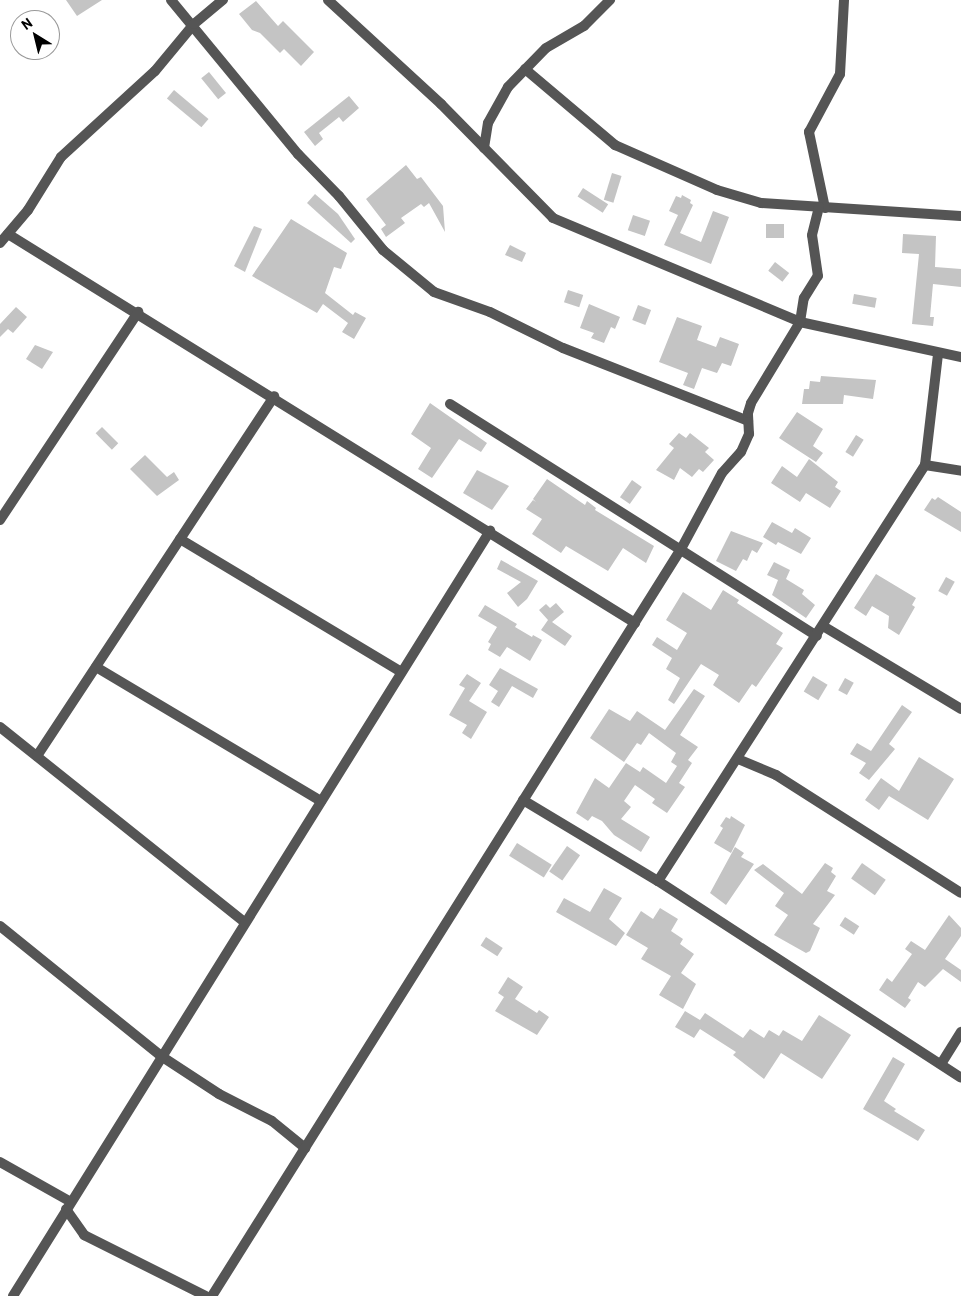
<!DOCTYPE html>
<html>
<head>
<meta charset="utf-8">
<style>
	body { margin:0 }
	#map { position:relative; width:961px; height:1296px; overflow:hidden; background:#fff; font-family:Barlow,sans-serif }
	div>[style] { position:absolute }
	.building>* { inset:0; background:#c4c4c4; transform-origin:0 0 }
	.street>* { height:10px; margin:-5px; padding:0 5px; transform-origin:5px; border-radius:5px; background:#555 }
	span { translate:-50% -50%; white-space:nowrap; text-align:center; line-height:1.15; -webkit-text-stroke:4px #fff; paint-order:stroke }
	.north { position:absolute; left:10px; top:10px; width:50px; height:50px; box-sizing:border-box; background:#fff; border:1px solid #999; border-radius:50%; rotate:324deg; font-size:14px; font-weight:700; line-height:20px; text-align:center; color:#000 }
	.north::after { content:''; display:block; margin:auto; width:18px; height:22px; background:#000; clip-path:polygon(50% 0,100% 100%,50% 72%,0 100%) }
</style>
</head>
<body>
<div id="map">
	<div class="building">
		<i style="clip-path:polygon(66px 0,102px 0,77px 16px)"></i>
		<i style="clip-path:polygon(256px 1px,278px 26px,283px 21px,314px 52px,301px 66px,284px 49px,280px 53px,260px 33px,252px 30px,239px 14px)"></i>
		<i style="left:209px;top:72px;width:27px;height:10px;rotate:51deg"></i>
		<i style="left:174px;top:90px;width:45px;height:11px;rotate:40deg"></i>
		<i style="clip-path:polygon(349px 96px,359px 108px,343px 122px,339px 117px,319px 133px,323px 139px,315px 146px,304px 132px)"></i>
		<i style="clip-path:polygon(406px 165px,417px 179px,421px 177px,443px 206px,445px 232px,429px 203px,424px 207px,421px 204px,401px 218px,405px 223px,386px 237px,381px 229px,386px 225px,366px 199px)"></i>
		<i style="left:612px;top:173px;width:10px;height:28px;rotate:17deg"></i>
		<i style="left:583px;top:188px;width:30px;height:10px;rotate:33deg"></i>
		<i style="clip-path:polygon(315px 194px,338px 214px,355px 239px,351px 243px,307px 203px)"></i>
		<i style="clip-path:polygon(682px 195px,691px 200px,690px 203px,693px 205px,680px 233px,701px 242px,713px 211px,729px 217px,711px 264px,664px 245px,678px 215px,669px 211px,676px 196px,681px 198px)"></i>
		<i style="left:633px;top:215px;width:18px;height:16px;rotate:19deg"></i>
		<i style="clip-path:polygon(291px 219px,347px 253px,341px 269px,334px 267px,325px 293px,353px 315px,355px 312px,366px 318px,354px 339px,342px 332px,348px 323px,323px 304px,317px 313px,252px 276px)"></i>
		<i style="left:784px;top:224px;width:14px;height:18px;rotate:90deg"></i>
		<i style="clip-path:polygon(254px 226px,262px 229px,245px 272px,234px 266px)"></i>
		<i style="clip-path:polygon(903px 234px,936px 236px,935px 267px,961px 269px,961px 287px,933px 284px,930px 317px,934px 317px,933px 326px,912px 324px,919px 254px,902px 253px)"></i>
		<i style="clip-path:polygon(510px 245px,526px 253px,522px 262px,505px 255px)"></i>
		<i style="left:775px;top:262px;width:18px;height:11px;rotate:38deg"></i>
		<i style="left:568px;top:290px;width:16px;height:13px;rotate:18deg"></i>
		<i style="left:854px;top:294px;width:23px;height:10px;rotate:10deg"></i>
		<i style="clip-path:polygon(589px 304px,620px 317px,615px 329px,611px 327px,604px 343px,591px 338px,594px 333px,580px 328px)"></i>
		<i style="left:638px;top:305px;width:14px;height:16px;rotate:21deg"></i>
		<i style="clip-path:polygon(16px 307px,27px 317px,13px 333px,8px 329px,0 337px,0 324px)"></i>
		<i style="clip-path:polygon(677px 317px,702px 326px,697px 340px,716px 347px,720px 337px,739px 344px,731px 366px,722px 363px,717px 373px,702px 368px,694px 389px,683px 385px,688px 373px,659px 362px)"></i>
		<i style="clip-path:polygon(35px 345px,53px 352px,42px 369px,26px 359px)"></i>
		<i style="clip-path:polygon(821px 376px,876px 380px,873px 399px,844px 395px,843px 404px,802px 404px,804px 389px,809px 389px,810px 381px,820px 382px)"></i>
		<i style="clip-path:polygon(430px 403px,487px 443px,481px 452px,459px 439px,432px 478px,418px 469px,431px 448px,411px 434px)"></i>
		<i style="clip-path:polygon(797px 412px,823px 429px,813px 446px,823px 453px,816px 462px,779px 438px)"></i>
		<i style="left:102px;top:427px;width:23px;height:9px;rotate:45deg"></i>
		<i style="clip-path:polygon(679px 433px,686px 438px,690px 433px,709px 448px,705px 452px,714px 460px,703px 472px,699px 469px,692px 477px,680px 468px,674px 480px,656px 470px,674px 448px,669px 444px)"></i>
		<i style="left:856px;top:435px;width:9px;height:20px;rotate:32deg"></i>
		<i style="clip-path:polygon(145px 455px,167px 477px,174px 472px,179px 480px,157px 496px,130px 469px)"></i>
		<i style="clip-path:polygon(809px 459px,838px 482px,835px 487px,841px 491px,830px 508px,806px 493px,800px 502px,771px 483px,782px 466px,797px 477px)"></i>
		<i style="clip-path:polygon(477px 470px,509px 486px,492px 510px,463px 493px)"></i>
		<i style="clip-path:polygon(547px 479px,585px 505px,587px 501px,596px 508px,595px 510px,654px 546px,646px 563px,623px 548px,608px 571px,566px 546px,561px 553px,532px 534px,542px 519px,526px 509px,533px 500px,536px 502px,533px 499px)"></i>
		<i style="left:632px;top:480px;width:12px;height:21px;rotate:35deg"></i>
		<i style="clip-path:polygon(938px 497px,961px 512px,961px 532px,924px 510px,932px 498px,935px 500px)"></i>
		<i style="clip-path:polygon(772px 522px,792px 533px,795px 528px,811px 538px,801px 554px,778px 542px,776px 545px,763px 537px)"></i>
		<i style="clip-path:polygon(731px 531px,763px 543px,757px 553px,752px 550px,747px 561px,743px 559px,736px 571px,716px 561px)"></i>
		<i style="clip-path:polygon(501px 560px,538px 581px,527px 599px,518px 607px,507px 593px,521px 582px,497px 569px)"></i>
		<i style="clip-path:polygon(774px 562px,790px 570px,786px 579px,804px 590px,802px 594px,815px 605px,806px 618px,772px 595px,778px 580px,767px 575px)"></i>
		<i style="clip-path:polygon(876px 574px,916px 598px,912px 605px,915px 607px,899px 635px,888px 628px,889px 616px,872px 606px,866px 616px,854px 608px)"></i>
		<i style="left:946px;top:577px;width:10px;height:16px;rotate:29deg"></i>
		<i style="clip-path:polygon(723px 590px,739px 600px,737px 603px,783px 633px,776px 644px,783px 648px,756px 687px,752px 684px,739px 703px,713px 685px,719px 675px,701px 664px,674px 704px,668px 700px,680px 678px,666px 669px,672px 658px,652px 645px,657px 637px,677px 650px,687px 633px,666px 620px,683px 592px,711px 610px)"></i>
		<i style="clip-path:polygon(556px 603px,564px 612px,552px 622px,572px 636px,565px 646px,541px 630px,548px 620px,539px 610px,546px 604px,550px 608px)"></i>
		<i style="clip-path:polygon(485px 605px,517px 624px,515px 627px,532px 637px,533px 635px,542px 640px,530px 661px,507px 647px,500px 657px,488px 650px,491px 644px,488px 642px,497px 627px,478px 616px)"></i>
		<i style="clip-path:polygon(500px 668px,538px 689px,533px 698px,512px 686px,499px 707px,491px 702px,498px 691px,489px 685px)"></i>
		<i style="clip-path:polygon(467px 674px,481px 683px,469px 701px,487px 712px,471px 739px,462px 733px,467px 725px,449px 715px,465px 688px,459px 685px)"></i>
		<i style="left:813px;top:676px;width:17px;height:18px;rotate:31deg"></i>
		<i style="left:845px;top:678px;width:10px;height:14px;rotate:29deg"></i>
		<i style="clip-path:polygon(694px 689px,705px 696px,680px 735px,698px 747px,688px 760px,692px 763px,679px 783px,685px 787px,667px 813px,652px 803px,655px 799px,635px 785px,624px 801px,631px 807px,621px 819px,650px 837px,641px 852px,614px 835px,602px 821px,592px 816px,588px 821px,576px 813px,595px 778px,609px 788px,626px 763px,640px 772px,643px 767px,666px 783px,677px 766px,671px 762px,676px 753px,649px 733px,641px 745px,637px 743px,624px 762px,590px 738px,609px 709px,630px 721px,637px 711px,665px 730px)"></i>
		<i style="clip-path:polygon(902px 705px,912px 712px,889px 744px,895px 749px,869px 780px,859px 773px,866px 763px,850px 754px,857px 743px,871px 751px)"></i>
		<i style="clip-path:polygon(919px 757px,954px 779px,928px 820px,889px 796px,879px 810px,865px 800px,881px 778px,899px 791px)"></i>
		<i style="clip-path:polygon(731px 816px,745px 825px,731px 853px,714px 843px,723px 828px,720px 826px,726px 817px,730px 819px)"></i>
		<i style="left:517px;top:843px;width:41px;height:15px;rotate:32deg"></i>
		<i style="left:567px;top:846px;width:16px;height:31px;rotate:35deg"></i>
		<i style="clip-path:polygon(735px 847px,744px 853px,741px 857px,754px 864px,726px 905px,710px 893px)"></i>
		<i style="clip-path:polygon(825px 863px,833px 868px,831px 872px,836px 876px,827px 891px,835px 895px,813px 924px,820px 928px,810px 951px,806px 953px,774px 935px,788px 915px,775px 906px,784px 893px,754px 870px,763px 864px,802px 894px)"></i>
		<i style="left:862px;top:863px;width:29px;height:19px;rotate:35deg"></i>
		<i style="clip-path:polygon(604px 888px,622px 898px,609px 919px,625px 933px,616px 946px,556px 912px,564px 898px,590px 912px)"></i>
		<i style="clip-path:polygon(660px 908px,678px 919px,671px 931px,683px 939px,680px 944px,694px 954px,681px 973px,696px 984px,683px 1009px,659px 995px,671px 976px,641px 959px,648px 948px,626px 935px,641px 911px,653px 919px)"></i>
		<i style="clip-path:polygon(949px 915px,961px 928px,961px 936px,945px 959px,961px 970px,961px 982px,943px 969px,925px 987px,918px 982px,908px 998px,911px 1000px,905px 1008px,879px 990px,887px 978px,892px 982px,912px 954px,905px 949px,911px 941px,925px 950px)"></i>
		<i style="left:845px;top:917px;width:17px;height:10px;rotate:33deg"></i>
		<i style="left:486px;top:937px;width:20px;height:10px;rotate:33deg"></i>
		<i style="clip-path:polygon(508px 977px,523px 987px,515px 999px,537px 1013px,539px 1010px,549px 1017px,537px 1035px,495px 1011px,504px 997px,498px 993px)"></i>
		<i style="clip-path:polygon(685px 1011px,700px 1020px,705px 1013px,743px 1038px,750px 1029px,764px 1038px,769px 1030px,779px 1036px,783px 1030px,802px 1041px,819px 1015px,851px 1035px,822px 1079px,781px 1053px,764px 1079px,733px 1055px,736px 1052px,700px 1029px,694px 1038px,675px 1027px)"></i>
		<i style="clip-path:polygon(893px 1057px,905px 1064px,884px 1101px,896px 1109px,894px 1111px,925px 1130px,918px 1141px,863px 1109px)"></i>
	</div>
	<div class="street">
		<i style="left:171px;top:0;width:200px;rotate:50.5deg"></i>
		<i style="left:298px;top:154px;width:59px;rotate:45.7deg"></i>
		<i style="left:339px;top:196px;width:70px;rotate:50.8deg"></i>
		<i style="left:383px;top:250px;width:66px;rotate:39.5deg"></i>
		<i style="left:434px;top:292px;width:59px;rotate:19.7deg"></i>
		<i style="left:490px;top:312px;width:81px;rotate:26.3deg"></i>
		<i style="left:563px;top:348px;width:199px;rotate:21.5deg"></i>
		<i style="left:328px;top:0;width:154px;rotate:42.6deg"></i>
		<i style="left:441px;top:104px;width:160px;rotate:45.5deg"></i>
		<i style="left:553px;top:218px;width:268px;rotate:22.8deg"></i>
		<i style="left:800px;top:322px;width:165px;rotate:12.3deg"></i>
		<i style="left:525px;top:69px;width:118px;rotate:40.2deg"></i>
		<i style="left:615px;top:145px;width:111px;rotate:23.8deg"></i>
		<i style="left:717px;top:190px;width:46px;rotate:16.5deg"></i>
		<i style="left:761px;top:203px;width:200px;rotate:3.7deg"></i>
		<i style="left:484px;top:148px;width:25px;rotate:-81deg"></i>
		<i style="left:488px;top:123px;width:41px;rotate:-60.9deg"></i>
		<i style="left:508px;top:87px;width:54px;rotate:-45.7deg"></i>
		<i style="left:546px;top:48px;width:44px;rotate:-30.1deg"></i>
		<i style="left:584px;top:26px;width:37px;rotate:-45deg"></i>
		<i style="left:825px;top:208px;width:78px;rotate:-101.9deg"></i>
		<i style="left:809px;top:132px;width:66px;rotate:-61.9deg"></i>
		<i style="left:840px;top:74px;width:74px;rotate:-86.9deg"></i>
		<i style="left:8px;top:234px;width:738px;rotate:31.82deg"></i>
		<i style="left:0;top:243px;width:43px;rotate:-49.7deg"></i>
		<i style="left:28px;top:210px;width:62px;rotate:-58.1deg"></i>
		<i style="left:61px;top:157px;width:127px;rotate:-42.5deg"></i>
		<i style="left:155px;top:71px;width:61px;rotate:-50.3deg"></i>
		<i style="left:194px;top:24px;width:38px;rotate:-40deg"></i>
		<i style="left:450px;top:404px;width:434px;rotate:32.3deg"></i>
		<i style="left:925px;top:465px;width:36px;rotate:9deg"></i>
		<i style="left:0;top:520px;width:250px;rotate:-56.4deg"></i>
		<i style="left:180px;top:539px;width:258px;rotate:31deg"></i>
		<i style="left:823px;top:626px;width:161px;rotate:31deg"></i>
		<i style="left:96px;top:667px;width:262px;rotate:30.8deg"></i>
		<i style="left:0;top:727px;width:312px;rotate:38.6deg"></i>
		<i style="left:37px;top:756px;width:431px;rotate:-56.6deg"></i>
		<i style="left:738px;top:759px;width:41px;rotate:22.8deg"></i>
		<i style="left:776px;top:775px;width:219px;rotate:32.5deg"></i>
		<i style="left:523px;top:800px;width:157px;rotate:31deg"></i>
		<i style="left:658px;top:881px;width:361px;rotate:33deg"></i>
		<i style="left:658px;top:881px;width:494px;rotate:-57.3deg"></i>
		<i style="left:925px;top:465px;width:112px;rotate:-83.3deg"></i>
		<i style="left:0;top:926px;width:207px;rotate:38.9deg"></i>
		<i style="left:161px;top:1056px;width:69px;rotate:33.2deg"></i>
		<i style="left:219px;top:1094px;width:59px;rotate:27deg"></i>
		<i style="left:272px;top:1121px;width:43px;rotate:39.3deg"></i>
		<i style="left:941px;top:1064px;width:38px;rotate:-58deg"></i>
		<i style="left:0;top:1162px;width:81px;rotate:29.4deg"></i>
		<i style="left:66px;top:1209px;width:32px;rotate:55deg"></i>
		<i style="left:84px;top:1235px;width:136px;rotate:26.6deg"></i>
		<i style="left:13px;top:1296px;width:902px;rotate:-58.06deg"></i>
		<i style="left:212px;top:1296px;width:882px;rotate:-57.88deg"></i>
		<i style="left:681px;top:549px;width:86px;rotate:-61.7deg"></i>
		<i style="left:722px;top:473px;width:28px;rotate:-48deg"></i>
		<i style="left:741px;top:452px;width:20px;rotate:-66deg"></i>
		<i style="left:749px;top:434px;width:21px;rotate:-93deg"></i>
		<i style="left:748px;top:413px;width:10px;rotate:-73deg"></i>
		<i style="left:751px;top:403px;width:95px;rotate:-58.8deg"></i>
		<i style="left:800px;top:322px;width:24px;rotate:-81deg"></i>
		<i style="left:804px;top:298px;width:26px;rotate:-58deg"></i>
		<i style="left:818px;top:276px;width:41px;rotate:-98.3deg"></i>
		<i style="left:812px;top:235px;width:29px;rotate:-76deg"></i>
	</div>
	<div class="north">N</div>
</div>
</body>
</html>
